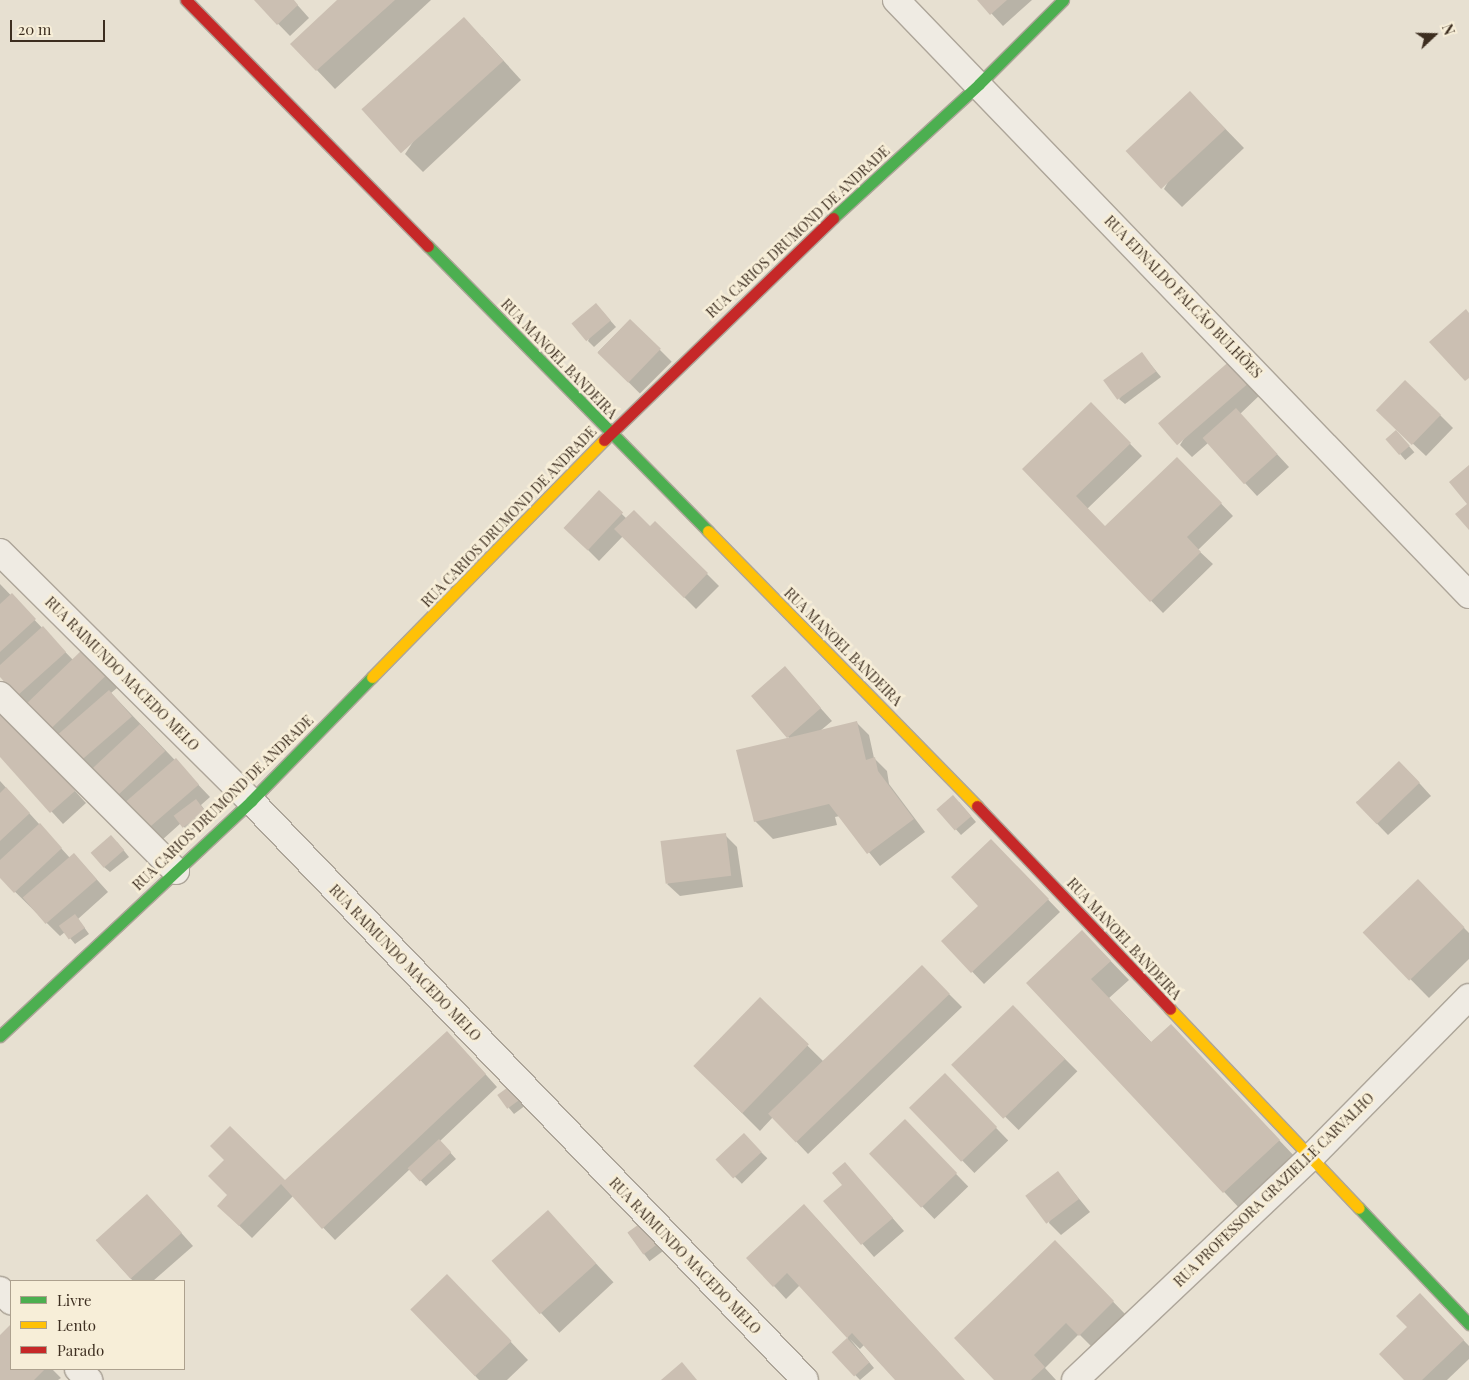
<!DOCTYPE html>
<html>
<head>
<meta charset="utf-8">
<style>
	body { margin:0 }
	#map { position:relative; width:1469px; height:1380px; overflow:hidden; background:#e7e0d1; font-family:"Playfair Display",serif }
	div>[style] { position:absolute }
	.shadow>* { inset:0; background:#0003; transform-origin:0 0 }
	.building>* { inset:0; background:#cbbfb2; transform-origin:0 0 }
	.roads { filter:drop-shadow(1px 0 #ada599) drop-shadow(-1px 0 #ada599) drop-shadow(0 1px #ada599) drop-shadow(0 -1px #ada599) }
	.street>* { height:26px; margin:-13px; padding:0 13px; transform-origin:13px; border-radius:13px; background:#efebe3 }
	.fast>* { height:11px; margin:-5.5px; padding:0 5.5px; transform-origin:5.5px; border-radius:5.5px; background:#4caf50 }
	.slow>* { height:11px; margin:-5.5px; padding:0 5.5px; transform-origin:5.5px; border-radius:5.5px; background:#ffc107 }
	.jam>* { height:11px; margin:-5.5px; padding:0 5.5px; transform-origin:5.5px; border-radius:5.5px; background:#c62828 }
	span { translate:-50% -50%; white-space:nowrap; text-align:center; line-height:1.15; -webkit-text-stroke:5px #f7eed8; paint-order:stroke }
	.street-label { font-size:14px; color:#3d2e20 }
	.legend { position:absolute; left:10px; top:1280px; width:175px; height:90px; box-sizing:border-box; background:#f7eed8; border:1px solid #ada18e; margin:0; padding:6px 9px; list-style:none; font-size:15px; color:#3d2e20 }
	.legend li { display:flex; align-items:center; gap:10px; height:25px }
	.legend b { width:25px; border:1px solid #ada18e }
	.north { position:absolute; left:1409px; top:10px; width:50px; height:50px; -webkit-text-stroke:4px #f7eed8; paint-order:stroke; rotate:69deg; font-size:14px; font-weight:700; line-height:20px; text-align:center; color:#3d2e20 }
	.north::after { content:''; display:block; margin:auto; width:18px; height:22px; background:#3d2e20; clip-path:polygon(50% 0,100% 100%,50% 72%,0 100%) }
	.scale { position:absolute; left:10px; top:20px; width:95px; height:22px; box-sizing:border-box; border:2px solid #3d2e20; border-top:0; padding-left:6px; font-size:15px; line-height:18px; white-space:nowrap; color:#3d2e20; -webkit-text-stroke:4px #f7eed8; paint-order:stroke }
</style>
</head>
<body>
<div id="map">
	<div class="shadow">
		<i style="clip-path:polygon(255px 0,293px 0,309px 18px,290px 36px)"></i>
		<i style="clip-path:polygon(339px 0,431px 0,335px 89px,292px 44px)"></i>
		<i style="clip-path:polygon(979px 0,1032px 0,1003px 26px)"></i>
		<i style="clip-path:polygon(482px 37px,521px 80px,423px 172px,405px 154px)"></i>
		<i style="clip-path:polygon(1208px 111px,1244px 148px,1182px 207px,1164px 189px)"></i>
		<i style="clip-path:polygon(601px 310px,616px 327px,594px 347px,588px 341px)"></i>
		<i style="left:630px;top:320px;width:59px;height:45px;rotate:45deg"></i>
		<i style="clip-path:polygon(1147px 360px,1161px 377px,1125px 404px,1119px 399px)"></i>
		<i style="clip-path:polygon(1232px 361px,1262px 393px,1240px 414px,1289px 467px,1257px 496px,1208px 443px,1192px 457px,1180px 445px)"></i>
		<i style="clip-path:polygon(1091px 404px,1142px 456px,1087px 509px,1105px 528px,1189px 470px,1233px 516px,1198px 550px,1213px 564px,1163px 613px,1024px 469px)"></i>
		<i style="clip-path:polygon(1440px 415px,1453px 428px,1426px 456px,1391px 423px)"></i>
		<i style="left:1396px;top:431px;width:28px;height:12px;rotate:49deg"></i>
		<i style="clip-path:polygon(599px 492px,627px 519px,650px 527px,655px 522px,719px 586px,696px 609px,623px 536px,599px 561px,565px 527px)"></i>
		<i style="clip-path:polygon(0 584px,73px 660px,94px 664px,117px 688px,111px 693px,210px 797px,201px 805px,210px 817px,189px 833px,181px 823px,162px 840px,0 676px)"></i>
		<i style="clip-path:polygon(785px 668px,832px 721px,820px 731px,857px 723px,869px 735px,874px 758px,887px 771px,889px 784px,925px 832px,880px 866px,840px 816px,835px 817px,837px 825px,773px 839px,755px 821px,790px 739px,753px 696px)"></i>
		<i style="clip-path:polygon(0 708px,86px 803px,63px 824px,0 755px)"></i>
		<i style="clip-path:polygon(1411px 774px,1431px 796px,1388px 835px,1356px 802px)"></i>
		<i style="clip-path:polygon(0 781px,70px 858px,74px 854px,108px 892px,78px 919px,89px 934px,75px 944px,65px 932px,60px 936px,0 877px)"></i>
		<i style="clip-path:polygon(959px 802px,976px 822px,961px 835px,938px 809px)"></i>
		<i style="clip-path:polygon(725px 835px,737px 847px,743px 887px,680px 896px,667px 884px)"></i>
		<i style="clip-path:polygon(991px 840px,1060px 912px,984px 984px,943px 941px,980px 906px)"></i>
		<i style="clip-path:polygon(117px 842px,129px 857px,110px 872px,104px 867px)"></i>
		<i style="clip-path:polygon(1418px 881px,1469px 933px,1469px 959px,1429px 998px,1365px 933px)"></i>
		<i style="clip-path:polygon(1100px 950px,1129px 980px,1109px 998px,1152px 1043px,1171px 1026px,1297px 1159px,1242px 1211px,1028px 983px)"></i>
		<i style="clip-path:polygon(934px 979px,962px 1007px,808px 1154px,773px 1117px,760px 1131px,695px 1066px,760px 999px,823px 1061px)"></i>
		<i style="left:1013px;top:1007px;width:91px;height:83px;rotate:45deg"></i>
		<i style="clip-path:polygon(459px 1045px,497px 1087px,440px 1141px,456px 1159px,426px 1186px,410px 1169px,335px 1240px,293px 1196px,252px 1238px,219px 1206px,285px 1182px)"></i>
		<i style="left:945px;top:1075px;width:91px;height:47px;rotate:46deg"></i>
		<i style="clip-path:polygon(511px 1087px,526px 1105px,514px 1114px,509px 1108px)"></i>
		<i style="left:905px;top:1121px;width:91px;height:47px;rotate:46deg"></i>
		<i style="left:744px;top:1135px;width:33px;height:36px;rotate:45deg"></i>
		<i style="clip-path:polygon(845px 1164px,904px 1231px,874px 1257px,825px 1201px,844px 1185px)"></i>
		<i style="clip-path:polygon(1057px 1172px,1090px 1212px,1061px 1235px,1049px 1223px)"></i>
		<i style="clip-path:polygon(159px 1208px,193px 1246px,153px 1281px,133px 1281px,96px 1240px)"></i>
		<i style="left:548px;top:1212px;width:96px;height:74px;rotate:47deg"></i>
		<i style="clip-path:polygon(816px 1218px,964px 1380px,896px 1380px,864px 1345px,860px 1349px,850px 1339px,874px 1368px,860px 1380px,833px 1352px,848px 1338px,800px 1285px,786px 1299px,748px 1258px)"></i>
		<i style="left:642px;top:1223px;width:35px;height:17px;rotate:53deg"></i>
		<i style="clip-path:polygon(1067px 1254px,1125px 1314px,1092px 1347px,1079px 1334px,1045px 1368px,1056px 1380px,995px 1380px)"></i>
		<i style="clip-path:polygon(465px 1294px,528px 1360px,507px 1380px,479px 1380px,411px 1309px)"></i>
		<i style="clip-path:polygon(1432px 1307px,1469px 1346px,1469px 1359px,1447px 1380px,1406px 1380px)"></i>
		<i style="clip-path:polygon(11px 1327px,11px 1369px,52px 1369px,61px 1378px,58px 1380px,0 1380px,0 1337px)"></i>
	</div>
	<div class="building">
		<i style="clip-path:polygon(254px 0,294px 0,298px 5px,277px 25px)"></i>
		<i style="clip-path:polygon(337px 0,395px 0,316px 71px,290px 44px)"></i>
		<i style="clip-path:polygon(977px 0,1007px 0,990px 15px)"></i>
		<i style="left:464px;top:17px;width:59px;height:138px;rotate:48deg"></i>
		<i style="left:1190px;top:91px;width:52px;height:88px;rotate:47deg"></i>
		<i style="left:596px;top:303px;width:23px;height:32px;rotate:50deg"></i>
		<i style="clip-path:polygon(1466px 309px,1469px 313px,1469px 378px,1465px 381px,1429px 342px)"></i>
		<i style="left:630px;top:319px;width:43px;height:47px;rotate:44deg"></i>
		<i style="left:1142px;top:352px;width:24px;height:48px;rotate:54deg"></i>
		<i style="left:1232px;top:359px;width:29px;height:98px;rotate:49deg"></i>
		<i style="left:1405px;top:380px;width:50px;height:42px;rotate:44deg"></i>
		<i style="clip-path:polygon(1091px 402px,1131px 443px,1076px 496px,1105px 526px,1177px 457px,1222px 503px,1187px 537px,1201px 552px,1150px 602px,1022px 469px)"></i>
		<i style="left:1236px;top:408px;width:62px;height:45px;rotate:48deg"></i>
		<i style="left:1396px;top:430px;width:21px;height:14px;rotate:49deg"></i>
		<i style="clip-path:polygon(1469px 465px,1469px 530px,1455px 514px,1467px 504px,1449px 482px)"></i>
		<i style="left:599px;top:490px;width:33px;height:52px;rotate:43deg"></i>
		<i style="clip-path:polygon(634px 510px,650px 526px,655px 521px,708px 573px,684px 598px,614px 529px)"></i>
		<i style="clip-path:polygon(12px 593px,36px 619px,0 652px,0 604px)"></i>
		<i style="clip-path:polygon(43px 626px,66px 652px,17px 696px,0 677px,0 665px)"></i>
		<i style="left:82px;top:650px;width:35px;height:77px;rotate:46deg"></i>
		<i style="clip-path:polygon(785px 666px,821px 708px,787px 738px,857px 721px,866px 760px,875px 757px,878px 771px,914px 819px,867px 854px,829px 804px,754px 822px,736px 750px,787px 738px,751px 696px)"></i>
		<i style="left:109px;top:690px;width:35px;height:67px;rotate:49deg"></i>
		<i style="clip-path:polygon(0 708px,75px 791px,50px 813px,0 757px)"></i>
		<i style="left:140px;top:724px;width:37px;height:67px;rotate:47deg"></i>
		<i style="left:176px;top:758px;width:35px;height:67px;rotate:49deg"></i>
		<i style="left:1399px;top:761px;width:30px;height:60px;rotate:46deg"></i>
		<i style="clip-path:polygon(6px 787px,30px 813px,0 841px,0 793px)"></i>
		<i style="left:953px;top:795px;width:28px;height:22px;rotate:49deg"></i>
		<i style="left:196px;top:799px;width:15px;height:28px;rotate:53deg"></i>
		<i style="clip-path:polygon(40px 823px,62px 848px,14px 893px,0 878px,0 860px)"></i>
		<i style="left:726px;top:833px;width:43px;height:66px;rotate:83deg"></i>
		<i style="left:111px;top:835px;width:20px;height:27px;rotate:49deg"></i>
		<i style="clip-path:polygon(991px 839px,1049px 899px,971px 973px,941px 941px,978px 906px,951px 877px)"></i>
		<i style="left:74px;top:853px;width:35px;height:68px;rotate:49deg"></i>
		<i style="left:1418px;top:879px;width:67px;height:77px;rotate:46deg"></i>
		<i style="left:75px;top:914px;width:17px;height:20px;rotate:54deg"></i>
		<i style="clip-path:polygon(1082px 930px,1111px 961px,1091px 979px,1151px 1042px,1171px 1024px,1280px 1140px,1223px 1193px,1026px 983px)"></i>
		<i style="left:922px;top:965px;width:40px;height:214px;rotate:46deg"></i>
		<i style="left:760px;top:997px;width:68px;height:96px;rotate:44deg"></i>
		<i style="left:1013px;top:1005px;width:75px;height:86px;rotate:46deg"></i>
		<i style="clip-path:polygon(447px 1031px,486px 1074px,322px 1229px,281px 1184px,239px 1226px,217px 1206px,227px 1195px,208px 1176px,224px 1160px,210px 1146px,230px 1126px,285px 1180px)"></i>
		<i style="left:945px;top:1073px;width:75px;height:50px;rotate:46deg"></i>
		<i style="left:511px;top:1085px;width:17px;height:17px;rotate:54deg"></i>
		<i style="left:905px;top:1119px;width:75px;height:50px;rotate:46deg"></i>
		<i style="left:744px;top:1133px;width:26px;height:39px;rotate:47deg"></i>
		<i style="left:439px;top:1139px;width:18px;height:43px;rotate:47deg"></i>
		<i style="clip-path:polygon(845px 1162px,893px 1218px,861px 1245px,823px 1201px,842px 1185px,832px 1173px)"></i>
		<i style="left:1058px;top:1171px;width:35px;height:41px;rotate:53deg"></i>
		<i style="left:147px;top:1194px;width:52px;height:69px;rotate:48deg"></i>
		<i style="clip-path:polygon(804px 1204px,860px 1266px,965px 1380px,895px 1380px,852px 1333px,847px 1338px,787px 1273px,773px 1287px,746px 1258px)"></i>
		<i style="left:548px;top:1210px;width:72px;height:76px;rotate:48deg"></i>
		<i style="left:642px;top:1222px;width:27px;height:18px;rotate:54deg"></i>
		<i style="clip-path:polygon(1055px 1240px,1114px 1301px,1079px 1336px,1066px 1323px,1034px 1355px,1045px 1367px,1031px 1380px,994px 1380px,954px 1338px)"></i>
		<i style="left:447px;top:1274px;width:93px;height:51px;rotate:46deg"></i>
		<i style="clip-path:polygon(1420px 1293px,1464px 1340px,1422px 1380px,1404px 1380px,1379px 1354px,1407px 1327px,1396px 1316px)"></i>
		<i style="clip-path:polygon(11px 1324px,11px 1369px,45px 1369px,34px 1380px,0 1380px,0 1335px)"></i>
		<i style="left:847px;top:1338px;width:33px;height:21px;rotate:47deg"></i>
		<i style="clip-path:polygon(682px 1362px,697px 1380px,661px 1380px)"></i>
	</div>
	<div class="roads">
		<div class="street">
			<i style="left:896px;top:0;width:826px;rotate:46.08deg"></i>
			<i style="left:0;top:552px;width:354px;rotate:44.8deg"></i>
			<i style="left:251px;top:801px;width:801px;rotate:46.26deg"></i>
			<i style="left:0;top:695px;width:249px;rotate:45deg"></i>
			<i style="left:0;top:1290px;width:16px;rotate:45deg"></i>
			<i style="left:78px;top:1369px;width:16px;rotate:45deg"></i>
			<i style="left:1075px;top:1380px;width:323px;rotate:-43.4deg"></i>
			<i style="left:1310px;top:1158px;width:226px;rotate:-45.4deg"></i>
		</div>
		<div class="fast">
			<i style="left:833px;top:218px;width:198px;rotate:-42.5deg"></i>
			<i style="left:979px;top:84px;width:119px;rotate:-45deg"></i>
			<i style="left:428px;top:246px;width:400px;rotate:45.5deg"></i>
			<i style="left:0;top:1036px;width:344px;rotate:-43.1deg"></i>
			<i style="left:251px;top:801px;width:173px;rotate:-45.7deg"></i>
			<i style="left:1359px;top:1208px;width:160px;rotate:46.5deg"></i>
		</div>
		<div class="slow">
			<i style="left:708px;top:531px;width:385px;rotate:45.6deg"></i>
			<i style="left:372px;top:677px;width:332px;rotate:-45.6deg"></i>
			<i style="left:1170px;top:1009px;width:274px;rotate:46.5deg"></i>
		</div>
		<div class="jam">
			<i style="left:186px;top:0;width:345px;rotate:45.5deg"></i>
			<i style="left:604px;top:440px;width:319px;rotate:-44.1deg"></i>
			<i style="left:977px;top:806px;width:280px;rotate:46.4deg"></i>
		</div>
	</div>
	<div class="street-label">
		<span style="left:798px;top:232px;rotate:-43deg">RUA CARIOS DRUMOND DE ANDRADE</span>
		<span style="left:1183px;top:297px;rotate:46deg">RUA EDNALDO FALCÃO BULHÕES</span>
		<span style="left:559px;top:359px;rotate:46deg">RUA MANOEL BANDEIRA</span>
		<span style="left:509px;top:517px;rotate:-46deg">RUA CARIOS DRUMOND DE ANDRADE</span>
		<span style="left:843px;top:647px;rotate:45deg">RUA MANOEL BANDEIRA</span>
		<span style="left:122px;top:674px;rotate:45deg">RUA RAIMUNDO MACEDO MELO</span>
		<span style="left:223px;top:803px;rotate:-44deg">RUA CARIOS DRUMOND DE ANDRADE</span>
		<span style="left:1124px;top:939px;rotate:47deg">RUA MANOEL BANDEIRA</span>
		<span style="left:405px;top:963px;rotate:46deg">RUA RAIMUNDO MACEDO MELO</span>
		<span style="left:1274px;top:1190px;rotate:-44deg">RUA PROFESSORA GRAZIELLE CARVALHO</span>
		<span style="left:685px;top:1256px;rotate:46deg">RUA RAIMUNDO MACEDO MELO</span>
	</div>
	<ul class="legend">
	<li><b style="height:6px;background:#4caf50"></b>Livre</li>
	<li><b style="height:6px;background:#ffc107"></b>Lento</li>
	<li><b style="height:6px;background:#c62828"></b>Parado</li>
	</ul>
	<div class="north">N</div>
	<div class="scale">20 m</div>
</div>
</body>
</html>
